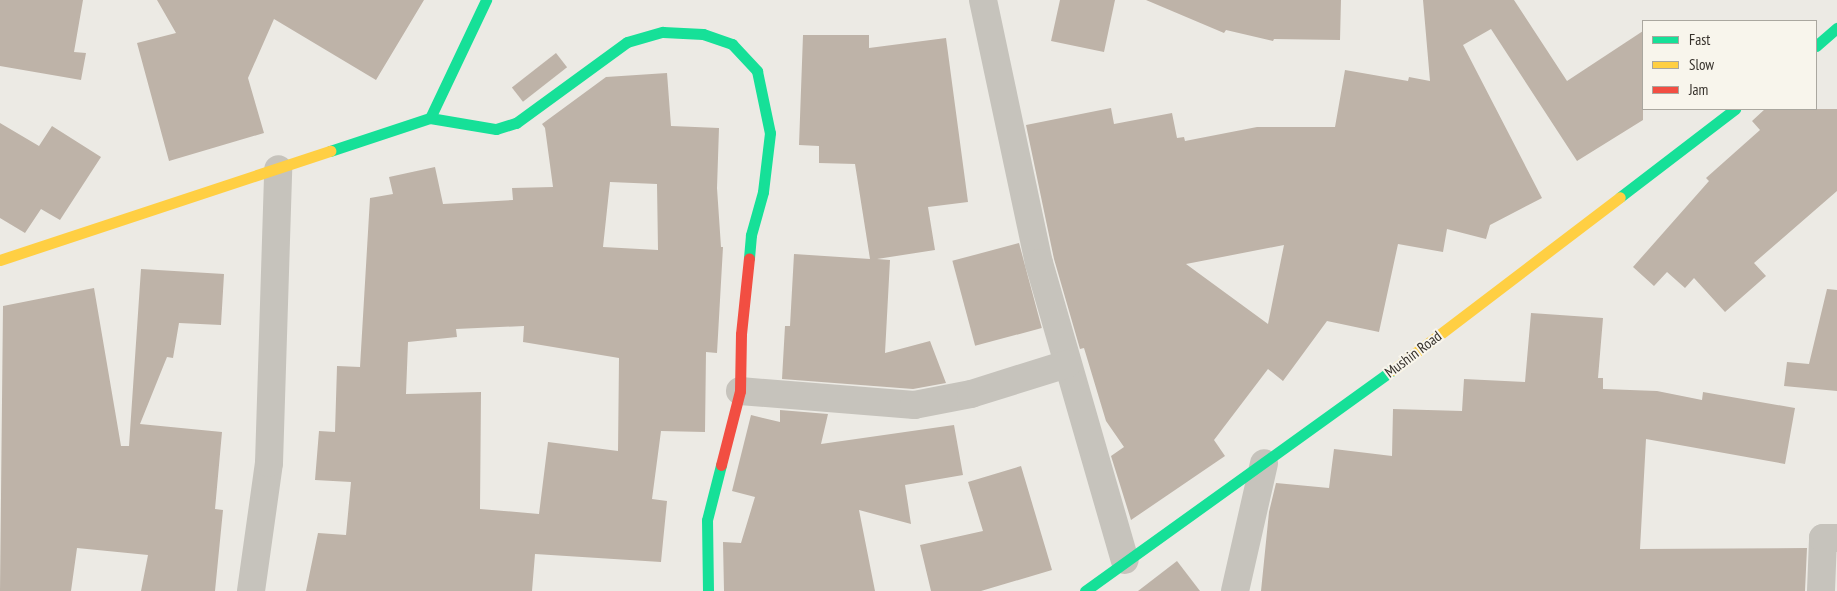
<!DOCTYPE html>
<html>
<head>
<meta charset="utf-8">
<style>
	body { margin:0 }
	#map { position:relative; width:1837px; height:591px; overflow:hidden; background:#eceae4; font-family:"PT Sans Narrow",sans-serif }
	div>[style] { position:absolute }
	.building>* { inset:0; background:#beb3a8; transform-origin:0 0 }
	.street>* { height:28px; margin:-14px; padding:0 14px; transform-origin:14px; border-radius:14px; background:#c6c3bc }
	.fast>* { height:11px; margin:-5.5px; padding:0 5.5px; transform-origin:5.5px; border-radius:5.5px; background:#16e098 }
	.slow>* { height:11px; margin:-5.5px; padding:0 5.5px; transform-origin:5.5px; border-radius:5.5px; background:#ffcf43 }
	.jam>* { height:11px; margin:-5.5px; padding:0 5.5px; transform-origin:5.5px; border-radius:5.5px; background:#f24e42 }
	span { translate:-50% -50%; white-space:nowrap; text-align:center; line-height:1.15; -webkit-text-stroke:4px #f8f5ec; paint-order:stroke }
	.street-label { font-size:15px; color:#36312b }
	.legend { position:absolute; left:1642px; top:20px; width:175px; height:90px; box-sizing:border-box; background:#f8f5ec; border:1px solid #aaa79f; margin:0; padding:6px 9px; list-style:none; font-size:15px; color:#36312b }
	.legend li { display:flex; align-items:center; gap:10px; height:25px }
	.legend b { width:25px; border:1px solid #aaa79f }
</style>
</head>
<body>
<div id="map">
	<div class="building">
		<i style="clip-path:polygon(0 0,83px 0,74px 52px,86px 53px,81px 80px,0 66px)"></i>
		<i style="clip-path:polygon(157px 0,424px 0,376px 80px,274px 19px,248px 78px,264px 133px,169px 161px,137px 43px,176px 33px)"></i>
		<i style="clip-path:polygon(1060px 0,1115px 0,1104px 52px,1051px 41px)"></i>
		<i style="clip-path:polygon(1146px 0,1341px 0,1340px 40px,1274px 39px,1273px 41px,1226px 30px,1224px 33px)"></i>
		<i style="clip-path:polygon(evenodd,1423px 0,1514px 0,1567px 81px,1643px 31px,1643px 120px,1577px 161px,1491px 29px,1463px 45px,1542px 198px,1490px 225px,1486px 239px,1447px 229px,1443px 252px,1398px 244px,1379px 332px,1327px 321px,1283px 381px,1268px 369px,1214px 440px,1225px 456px,1131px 520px,1111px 456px,1124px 447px,1106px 421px,1084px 348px,1080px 349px,1054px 259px,1026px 125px,1111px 108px,1114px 124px,1172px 113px,1177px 138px,1184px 137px,1185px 141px,1257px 127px,1335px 127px,1345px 70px,1408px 81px,1409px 77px,1430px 81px,1423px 0,1284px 245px,1268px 324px,1186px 264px,1284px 245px)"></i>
		<i style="clip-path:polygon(803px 35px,869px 35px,869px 48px,946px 38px,968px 202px,928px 207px,935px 250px,877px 259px,890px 260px,885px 353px,930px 341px,946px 383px,913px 389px,782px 379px,785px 326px,790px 326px,794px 254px,870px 259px,855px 164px,819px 163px,819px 146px,799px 145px)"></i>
		<i style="left:556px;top:53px;width:18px;height:56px;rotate:52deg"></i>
		<i style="clip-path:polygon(evenodd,667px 73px,671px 126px,719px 128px,717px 188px,721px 247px,723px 247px,717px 353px,706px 352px,705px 432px,661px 431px,652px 499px,667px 501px,661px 562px,535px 554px,532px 591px,306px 591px,318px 533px,346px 535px,351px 482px,315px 480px,319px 431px,335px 432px,337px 366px,360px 367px,370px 198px,393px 194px,389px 177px,435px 167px,443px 204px,513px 200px,512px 188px,553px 187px,545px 128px,542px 124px,606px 77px,667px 73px,610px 182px,657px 184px,658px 250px,603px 247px,610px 182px,667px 73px,524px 326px,523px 342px,619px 358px,618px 451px,548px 442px,539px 514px,480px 509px,481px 392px,406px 394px,408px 342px,457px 337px,456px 329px,524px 326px)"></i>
		<i style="clip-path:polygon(1765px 109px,1837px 109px,1837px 191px,1754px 263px,1766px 276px,1725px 312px,1694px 278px,1685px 288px,1667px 272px,1654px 286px,1633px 267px,1709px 181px,1706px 178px,1760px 130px,1752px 121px)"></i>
		<i style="clip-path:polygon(0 123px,39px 146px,52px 126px,101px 157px,60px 220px,41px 209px,25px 233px,0 218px)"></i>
		<i style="left:1019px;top:243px;width:88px;height:69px;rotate:75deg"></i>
		<i style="clip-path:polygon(141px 269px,224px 274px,221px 325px,179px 323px,173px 358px,167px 357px,140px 424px,222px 432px,215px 509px,223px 510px,215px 591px,141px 591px,148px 555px,77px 548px,71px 591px,0 591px,3px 306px,94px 288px,121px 446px,129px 446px)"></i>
		<i style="clip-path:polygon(1827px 289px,1837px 290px,1837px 391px,1784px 386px,1787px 362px,1809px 364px)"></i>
		<i style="clip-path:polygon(1531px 313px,1603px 318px,1598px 378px,1603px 378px,1603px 389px,1657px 391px,1702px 400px,1703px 392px,1795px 408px,1785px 464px,1646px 439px,1640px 549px,1807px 548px,1805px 591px,1261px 591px,1269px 512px,1276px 483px,1329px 488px,1334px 449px,1392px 456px,1393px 409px,1462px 411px,1464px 379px,1525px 382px)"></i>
		<i style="clip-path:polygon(780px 410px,828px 414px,821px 444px,954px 425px,963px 475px,905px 485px,911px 524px,859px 510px,875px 591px,724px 591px,723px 542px,741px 543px,755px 497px,732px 491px,751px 415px,780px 422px)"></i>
		<i style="clip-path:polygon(1021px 466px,1052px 570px,981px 591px,931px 591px,920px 545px,983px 531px,968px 482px)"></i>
		<i style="clip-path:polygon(1177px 561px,1200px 591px,1138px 591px)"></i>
	</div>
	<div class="street">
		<i style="left:983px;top:0;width:269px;rotate:78deg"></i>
		<i style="left:1039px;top:263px;width:309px;rotate:73.9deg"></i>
		<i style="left:740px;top:391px;width:175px;rotate:4.6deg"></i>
		<i style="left:914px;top:405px;width:58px;rotate:-10.9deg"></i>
		<i style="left:971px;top:394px;width:101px;rotate:-17.4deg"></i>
		<i style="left:251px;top:591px;width:129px;rotate:-82deg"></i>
		<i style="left:269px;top:463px;width:294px;rotate:-88.2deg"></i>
		<i style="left:1235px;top:591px;width:131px;rotate:-77.2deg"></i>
		<i style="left:1821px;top:591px;width:53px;rotate:-87.8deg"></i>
		<i style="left:1823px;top:538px;width:14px"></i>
	</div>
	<div class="fast">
		<i style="left:1816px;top:46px;width:28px;rotate:-41deg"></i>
		<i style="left:430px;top:118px;width:67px;rotate:9.5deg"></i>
		<i style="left:496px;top:129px;width:21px;rotate:-17deg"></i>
		<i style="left:516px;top:123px;width:137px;rotate:-36.1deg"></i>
		<i style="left:627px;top:42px;width:37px;rotate:-16deg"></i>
		<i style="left:663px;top:32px;width:40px;rotate:2.9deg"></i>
		<i style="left:703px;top:34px;width:31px;rotate:19deg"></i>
		<i style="left:732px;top:44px;width:37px;rotate:47deg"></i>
		<i style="left:757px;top:71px;width:63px;rotate:78.2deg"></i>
		<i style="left:770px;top:133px;width:59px;rotate:96.8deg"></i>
		<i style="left:763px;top:192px;width:45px;rotate:105.6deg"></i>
		<i style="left:751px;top:235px;width:23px;rotate:95deg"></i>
		<i style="left:330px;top:151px;width:105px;rotate:-18.3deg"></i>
		<i style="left:430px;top:118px;width:131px;rotate:-64.6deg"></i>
		<i style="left:1620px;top:197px;width:145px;rotate:-37.4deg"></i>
		<i style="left:708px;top:591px;width:71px;rotate:-90.8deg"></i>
		<i style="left:707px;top:520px;width:57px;rotate:-75.7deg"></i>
		<i style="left:1085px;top:591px;width:379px;rotate:-35.7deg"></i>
	</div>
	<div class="slow">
		<i style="left:0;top:260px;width:348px;rotate:-18.3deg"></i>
		<i style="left:1393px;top:370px;width:285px;rotate:-37.3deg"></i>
	</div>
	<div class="jam">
		<i style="left:721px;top:465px;width:76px;rotate:-75.6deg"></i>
		<i style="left:740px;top:391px;width:57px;rotate:-89deg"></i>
		<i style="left:741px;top:334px;width:76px;rotate:-84deg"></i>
	</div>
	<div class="street-label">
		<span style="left:1413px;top:354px;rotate:-37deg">Mushin Road</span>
	</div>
	<ul class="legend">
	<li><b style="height:6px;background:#16e098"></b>Fast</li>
	<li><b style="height:6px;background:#ffcf43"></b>Slow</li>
	<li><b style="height:6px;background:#f24e42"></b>Jam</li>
	</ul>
</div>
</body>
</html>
